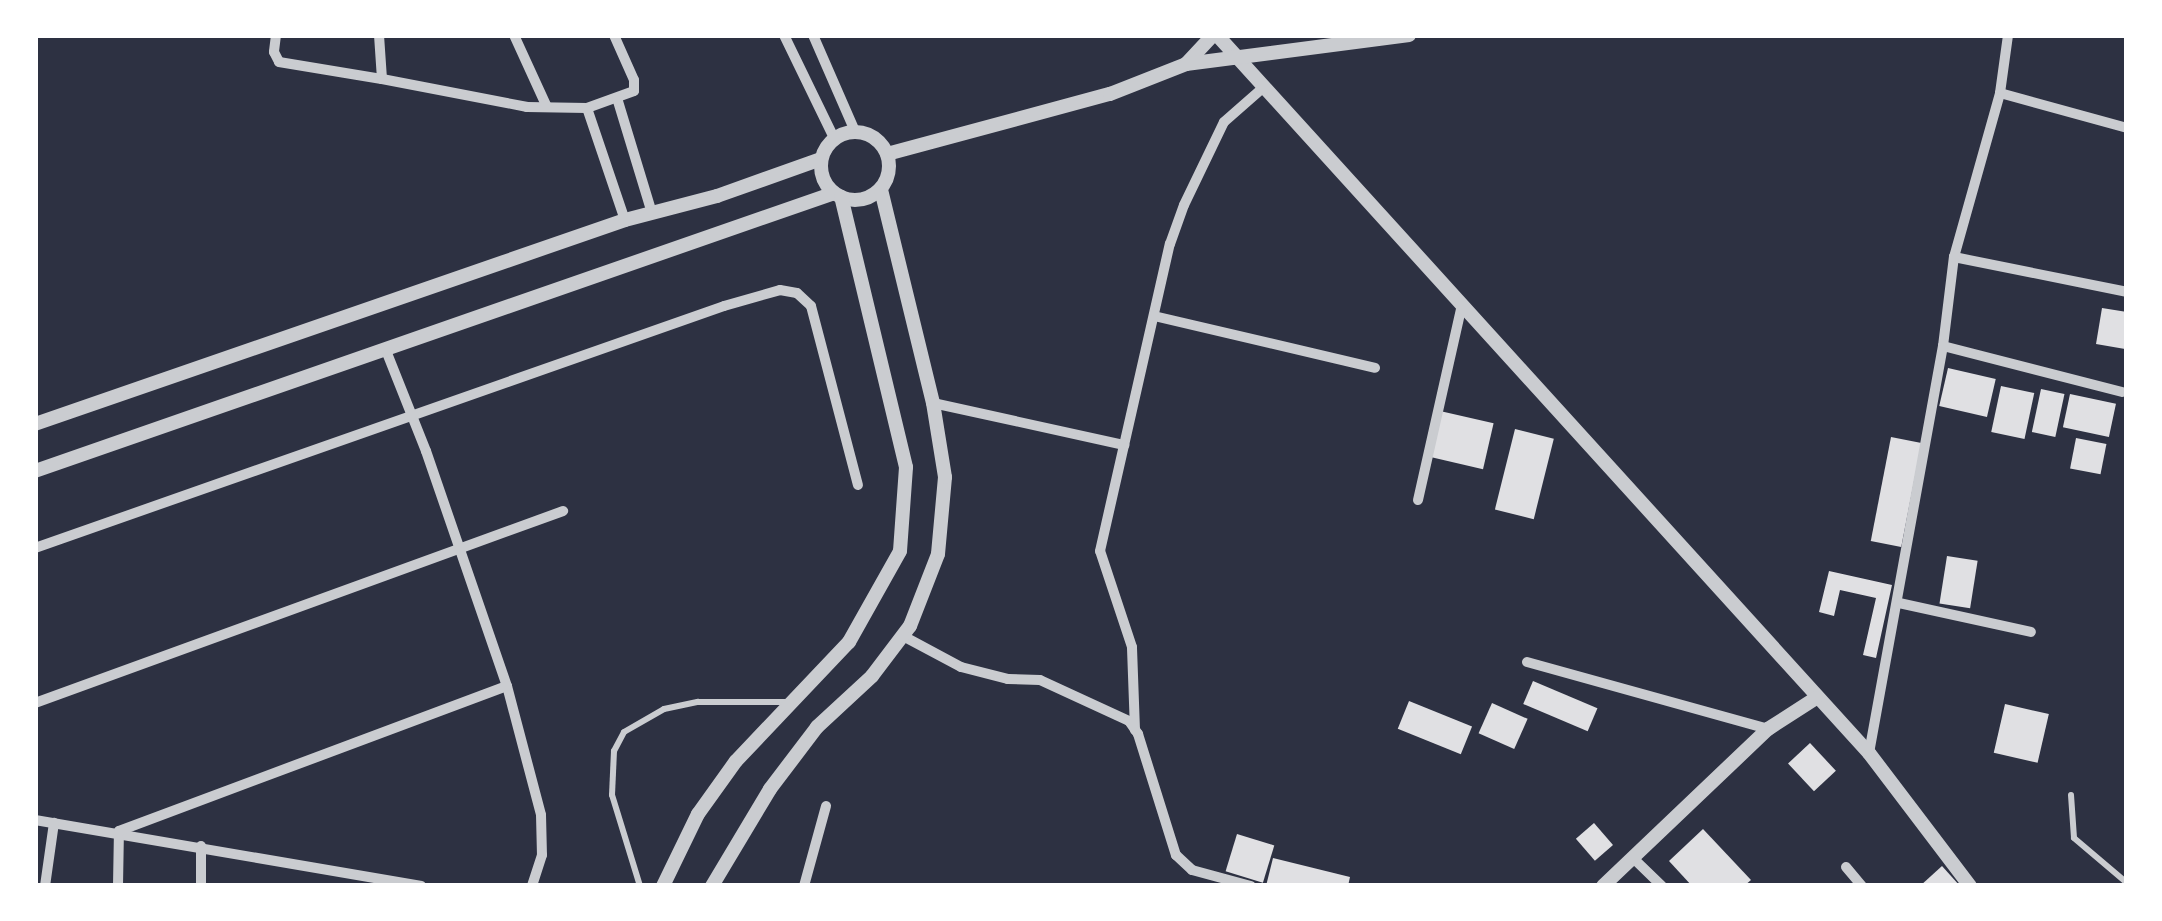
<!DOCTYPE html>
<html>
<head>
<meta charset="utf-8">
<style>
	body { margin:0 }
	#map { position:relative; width:2162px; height:921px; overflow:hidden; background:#2d3142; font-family:"Varela Round",sans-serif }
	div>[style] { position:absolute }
	.building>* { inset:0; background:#e0e0e3; transform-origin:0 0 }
	.service>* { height:6px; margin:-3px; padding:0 3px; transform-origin:3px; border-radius:3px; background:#caccd0 }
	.minor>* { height:10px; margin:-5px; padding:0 5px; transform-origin:5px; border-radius:5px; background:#caccd0 }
	.tertiary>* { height:14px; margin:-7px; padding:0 7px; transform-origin:7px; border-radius:7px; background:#caccd0 }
	.tertiary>.ring { margin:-7px; padding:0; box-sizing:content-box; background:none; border:14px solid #caccd0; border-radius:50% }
	span { translate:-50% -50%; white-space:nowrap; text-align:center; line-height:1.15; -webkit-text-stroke:8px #fff; paint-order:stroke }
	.frame { position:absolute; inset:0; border:38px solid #fff; pointer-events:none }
</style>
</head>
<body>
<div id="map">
	<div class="building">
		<i style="clip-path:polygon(2102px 308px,2127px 312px,2125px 349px,2096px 344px)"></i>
		<i style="left:1948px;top:368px;width:49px;height:39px;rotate:13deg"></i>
		<i style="left:2001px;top:386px;width:34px;height:47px;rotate:12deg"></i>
		<i style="left:2041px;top:389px;width:24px;height:44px;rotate:12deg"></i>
		<i style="left:2070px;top:394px;width:47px;height:34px;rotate:12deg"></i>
		<i style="left:1440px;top:411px;width:55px;height:47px;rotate:13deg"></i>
		<i style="left:1515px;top:429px;width:40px;height:83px;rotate:14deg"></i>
		<i style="left:1891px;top:437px;width:31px;height:106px;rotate:11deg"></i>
		<i style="left:2076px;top:438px;width:31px;height:31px;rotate:11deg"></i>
		<i style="left:1947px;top:556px;width:31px;height:48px;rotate:9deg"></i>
		<i style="clip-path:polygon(1829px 571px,1892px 585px,1876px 658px,1863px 655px,1876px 598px,1840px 590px,1834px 616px,1819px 612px)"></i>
		<i style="left:1533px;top:681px;width:70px;height:25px;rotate:23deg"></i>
		<i style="left:1409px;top:701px;width:68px;height:30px;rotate:22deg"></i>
		<i style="left:1492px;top:703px;width:39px;height:33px;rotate:24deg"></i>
		<i style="left:2005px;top:704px;width:45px;height:50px;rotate:13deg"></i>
		<i style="left:1810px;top:743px;width:38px;height:30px;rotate:47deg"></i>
		<i style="left:1594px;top:823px;width:29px;height:24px;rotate:49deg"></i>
		<i style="clip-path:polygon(1703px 829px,1751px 880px,1744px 886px,1692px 886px,1669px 861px)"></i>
		<i style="left:1237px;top:834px;width:39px;height:39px;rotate:17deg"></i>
		<i style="clip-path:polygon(1273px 858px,1350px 877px,1348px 886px,1266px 886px)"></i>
		<i style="clip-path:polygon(1942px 866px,1960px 886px,1920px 886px)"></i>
	</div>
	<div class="service">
		<i style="left:2071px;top:795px;width:43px;rotate:86deg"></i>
		<i style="left:2074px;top:838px;width:70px;rotate:40.3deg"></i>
		<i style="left:640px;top:886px;width:95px;rotate:-107.1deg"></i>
		<i style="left:612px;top:795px;width:44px;rotate:-87.4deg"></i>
		<i style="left:614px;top:751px;width:21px;rotate:-62deg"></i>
		<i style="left:624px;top:732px;width:46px;rotate:-29.9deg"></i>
		<i style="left:664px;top:709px;width:35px;rotate:-12deg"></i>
		<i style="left:698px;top:702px;width:91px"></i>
	</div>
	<div class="minor">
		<i style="left:276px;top:35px;width:17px;rotate:97deg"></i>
		<i style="left:274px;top:52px;width:11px;rotate:63deg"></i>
		<i style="left:279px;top:62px;width:104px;rotate:9.4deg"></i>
		<i style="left:379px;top:35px;width:44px;rotate:86.1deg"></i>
		<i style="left:382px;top:79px;width:148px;rotate:10.9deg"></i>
		<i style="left:527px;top:107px;width:60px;rotate:1deg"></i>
		<i style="left:587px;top:108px;width:50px;rotate:-19.9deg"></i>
		<i style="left:634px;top:91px;width:11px;rotate:-90deg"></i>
		<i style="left:634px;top:80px;width:49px;rotate:-114deg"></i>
		<i style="left:514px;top:35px;width:79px;rotate:65.4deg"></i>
		<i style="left:784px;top:35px;width:114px;rotate:64.1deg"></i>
		<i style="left:813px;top:35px;width:105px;rotate:66.4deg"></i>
		<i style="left:2000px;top:93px;width:132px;rotate:15.4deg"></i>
		<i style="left:617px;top:98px;width:120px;rotate:73.1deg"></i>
		<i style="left:587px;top:108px;width:118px;rotate:71.3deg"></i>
		<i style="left:1954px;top:257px;width:177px;rotate:11.4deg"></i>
		<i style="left:1154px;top:316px;width:227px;rotate:13.2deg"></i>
		<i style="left:1943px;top:346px;width:185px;rotate:14.4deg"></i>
		<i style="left:385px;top:348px;width:111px;rotate:68.3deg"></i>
		<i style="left:426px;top:451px;width:249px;rotate:71deg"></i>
		<i style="left:507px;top:686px;width:133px;rotate:75.2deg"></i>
		<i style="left:541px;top:815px;width:40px;rotate:88.6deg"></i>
		<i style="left:542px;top:855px;width:33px;rotate:108deg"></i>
		<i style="left:933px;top:403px;width:196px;rotate:12.4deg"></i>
		<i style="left:1418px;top:500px;width:200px;rotate:-77.3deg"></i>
		<i style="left:35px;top:548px;width:730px;rotate:-19.35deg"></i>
		<i style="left:724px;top:306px;width:58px;rotate:-15.9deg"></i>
		<i style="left:780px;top:290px;width:17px;rotate:10deg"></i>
		<i style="left:797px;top:293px;width:19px;rotate:43deg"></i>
		<i style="left:811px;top:306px;width:185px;rotate:75.3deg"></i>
		<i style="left:1899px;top:603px;width:135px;rotate:12.4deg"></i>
		<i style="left:903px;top:636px;width:66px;rotate:28.1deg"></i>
		<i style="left:961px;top:667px;width:49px;rotate:14.3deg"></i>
		<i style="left:1008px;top:679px;width:32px;rotate:2deg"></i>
		<i style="left:1040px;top:680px;width:98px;rotate:24.7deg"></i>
		<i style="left:1129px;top:721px;width:16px;rotate:55deg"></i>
		<i style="left:1138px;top:734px;width:127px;rotate:72.6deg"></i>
		<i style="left:1176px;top:855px;width:22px;rotate:43deg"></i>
		<i style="left:1192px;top:870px;width:61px;rotate:15.2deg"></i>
		<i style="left:1527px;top:662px;width:250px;rotate:15.5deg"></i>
		<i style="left:35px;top:703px;width:562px;rotate:-19.98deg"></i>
		<i style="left:1135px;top:730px;width:83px;rotate:-92.1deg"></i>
		<i style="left:1132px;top:647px;width:101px;rotate:-108.4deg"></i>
		<i style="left:1100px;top:551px;width:315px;rotate:-77.2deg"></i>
		<i style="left:1170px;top:244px;width:41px;rotate:-70.3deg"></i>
		<i style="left:1184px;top:205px;width:92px;rotate:-64.3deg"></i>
		<i style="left:1224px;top:122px;width:53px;rotate:-41.2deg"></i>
		<i style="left:1869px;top:753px;width:414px;rotate:-79.7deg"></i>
		<i style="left:1943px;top:346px;width:90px;rotate:-83deg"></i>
		<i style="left:1954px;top:257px;width:170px;rotate:-74.3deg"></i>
		<i style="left:2000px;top:93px;width:59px;rotate:-82.1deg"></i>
		<i style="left:35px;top:820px;width:392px;rotate:9.7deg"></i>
		<i style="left:201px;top:846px;width:40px;rotate:90deg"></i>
		<i style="left:1633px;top:858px;width:40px;rotate:44deg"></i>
		<i style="left:1846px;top:867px;width:25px;rotate:50deg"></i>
		<i style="left:45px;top:886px;width:64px;rotate:-81.9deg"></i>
		<i style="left:118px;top:886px;width:55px;rotate:-89deg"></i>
		<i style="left:119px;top:831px;width:414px;rotate:-20.5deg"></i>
		<i style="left:804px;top:886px;width:83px;rotate:-74.6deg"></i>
	</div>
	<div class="tertiary">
		<i style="left:1217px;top:35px;width:970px;rotate:47.76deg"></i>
		<i style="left:1869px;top:753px;width:167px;rotate:52.8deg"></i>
		<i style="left:1186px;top:64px;width:40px;rotate:-47deg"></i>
		<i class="ring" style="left:821px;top:132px;width:54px;height:54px"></i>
		<i style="left:887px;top:154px;width:231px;rotate:-15.1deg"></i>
		<i style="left:1110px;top:94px;width:82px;rotate:-21.5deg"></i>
		<i style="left:1186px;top:64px;width:225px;rotate:-7.4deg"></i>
		<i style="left:35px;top:424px;width:624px;rotate:-19.07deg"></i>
		<i style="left:625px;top:220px;width:95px;rotate:-14.6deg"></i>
		<i style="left:717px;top:196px;width:110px;rotate:-19.6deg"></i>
		<i style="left:35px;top:471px;width:846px;rotate:-19.18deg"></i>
		<i style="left:663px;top:886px;width:80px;rotate:-64.1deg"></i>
		<i style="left:698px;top:814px;width:65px;rotate:-54.4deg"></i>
		<i style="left:736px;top:761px;width:164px;rotate:-46.5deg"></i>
		<i style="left:849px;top:642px;width:104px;rotate:-60.7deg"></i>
		<i style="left:900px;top:551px;width:84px;rotate:-85.9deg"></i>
		<i style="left:906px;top:467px;width:278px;rotate:-103.5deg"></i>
		<i style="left:712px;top:886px;width:113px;rotate:-59.1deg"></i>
		<i style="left:770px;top:789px;width:78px;rotate:-52.8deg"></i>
		<i style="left:817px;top:727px;width:75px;rotate:-42.8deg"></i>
		<i style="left:872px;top:676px;width:63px;rotate:-52.8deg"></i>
		<i style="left:910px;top:626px;width:77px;rotate:-68.7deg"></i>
		<i style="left:938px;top:554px;width:77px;rotate:-84.8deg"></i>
		<i style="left:945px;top:477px;width:75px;rotate:-99.2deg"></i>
		<i style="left:933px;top:403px;width:220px;rotate:-103.7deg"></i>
		<i style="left:1603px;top:886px;width:228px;rotate:-43.6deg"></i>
		<i style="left:1768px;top:729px;width:57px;rotate:-32.9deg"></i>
	</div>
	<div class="frame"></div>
</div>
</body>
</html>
